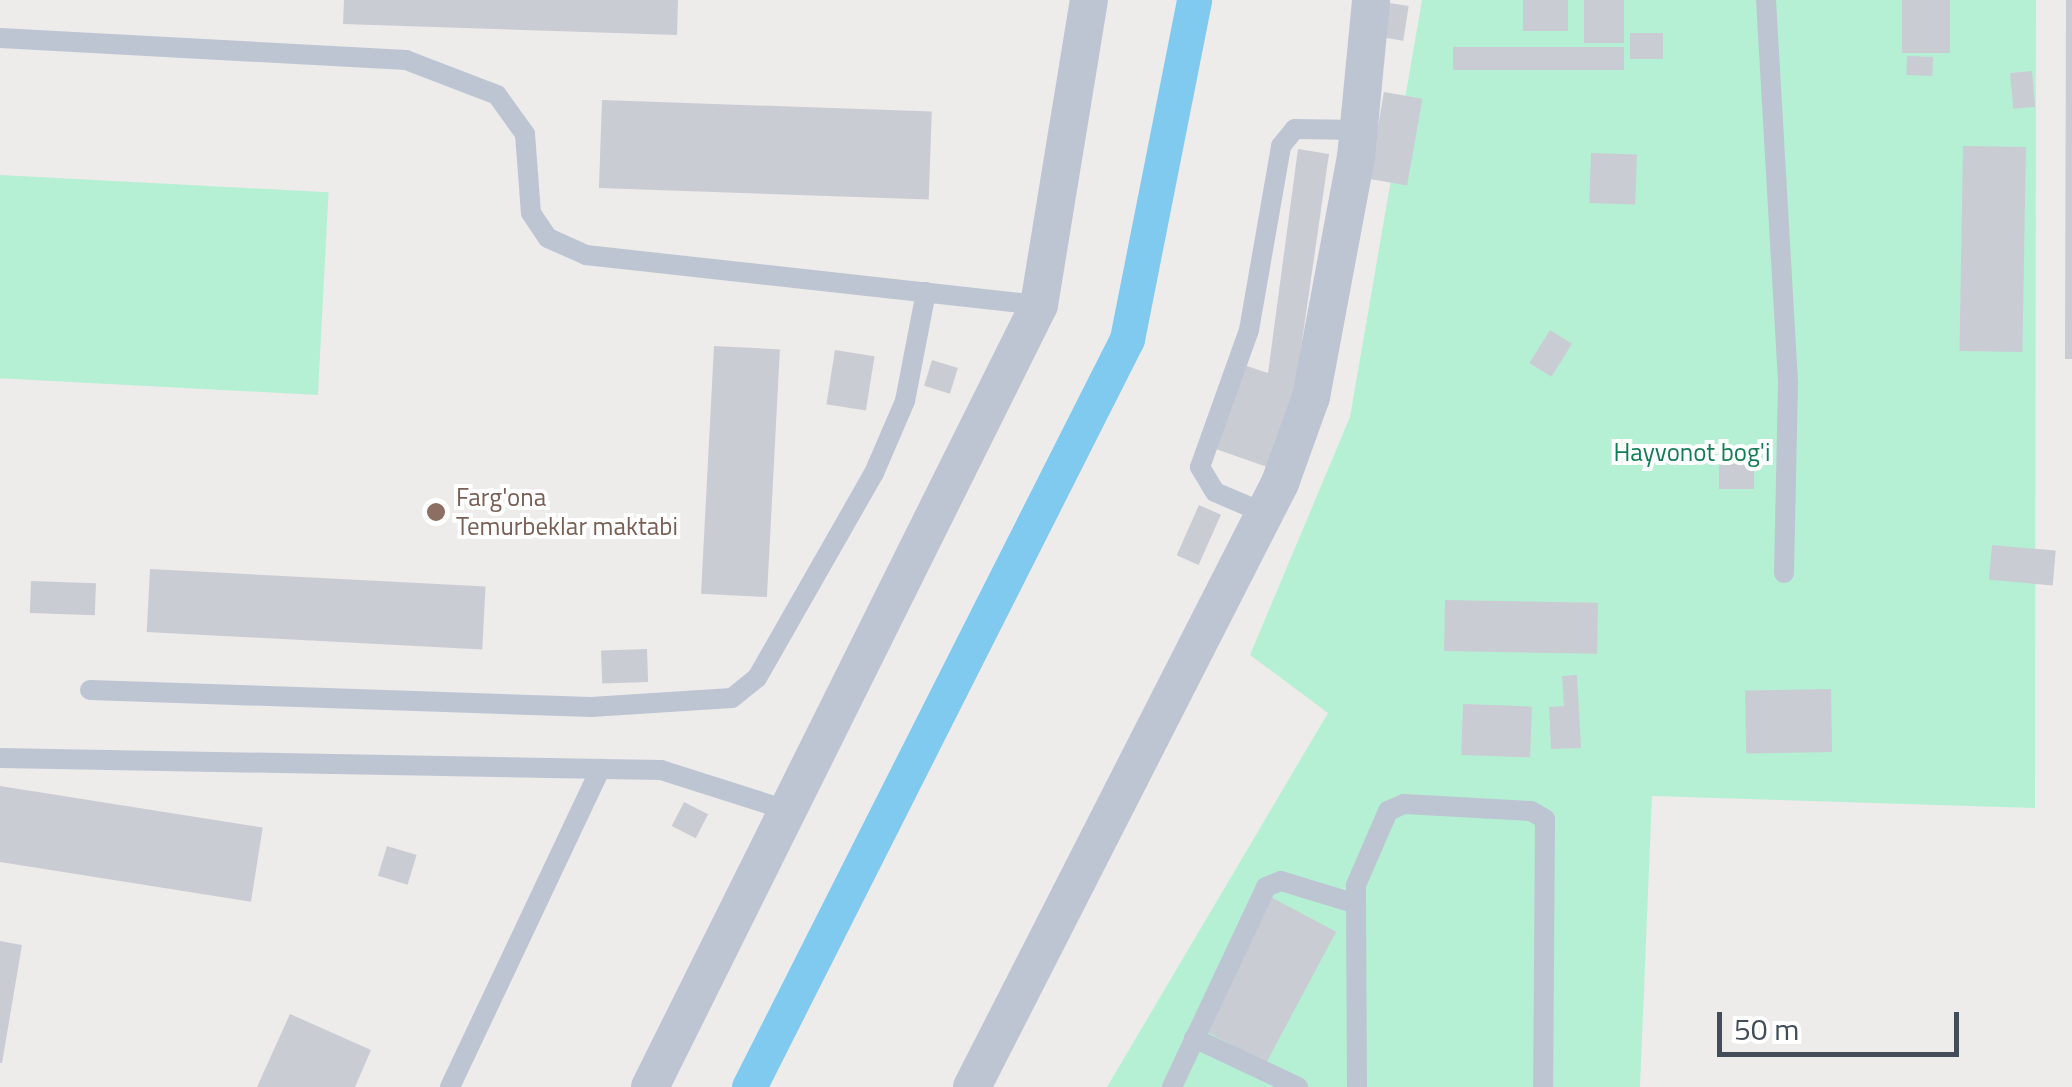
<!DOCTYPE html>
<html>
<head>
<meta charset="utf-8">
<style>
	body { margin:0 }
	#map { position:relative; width:2072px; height:1087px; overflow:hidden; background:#eeebeb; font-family:"Titillium Web",sans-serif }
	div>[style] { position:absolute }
	.green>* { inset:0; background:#b5f0d4; transform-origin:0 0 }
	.canal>* { height:35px; margin:-17.5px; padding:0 17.5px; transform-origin:17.5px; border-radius:17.5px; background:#80caef }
	.building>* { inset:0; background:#caccd4; transform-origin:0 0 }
	.lane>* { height:20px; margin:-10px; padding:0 10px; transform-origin:10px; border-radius:10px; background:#bdc5d2 }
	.street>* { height:38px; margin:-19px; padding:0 19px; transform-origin:19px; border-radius:19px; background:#bdc5d2 }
	.dots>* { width:28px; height:28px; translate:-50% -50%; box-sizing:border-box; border:5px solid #fff; border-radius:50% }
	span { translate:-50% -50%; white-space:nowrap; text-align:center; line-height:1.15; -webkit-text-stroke:8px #fff; paint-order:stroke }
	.park-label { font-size:25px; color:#127d55 }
	.education-label { font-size:25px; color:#785e54 }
	.left { translate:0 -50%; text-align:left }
	.scale { position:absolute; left:1717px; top:1012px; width:242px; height:45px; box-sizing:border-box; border:5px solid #434c59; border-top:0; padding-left:12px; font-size:30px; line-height:35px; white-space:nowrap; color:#434c59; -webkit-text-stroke:8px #fff; paint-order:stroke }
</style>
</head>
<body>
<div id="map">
	<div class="green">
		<i style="clip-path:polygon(1422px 0,2036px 0,2035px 808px,1652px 796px,1640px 1087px,1107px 1087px,1328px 713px,1250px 655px,1350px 417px)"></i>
		<i style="left:0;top:175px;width:329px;height:203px;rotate:3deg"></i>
	</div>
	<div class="canal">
		<i style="left:749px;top:1087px;width:838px;rotate:-63.19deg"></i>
		<i style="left:1127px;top:339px;width:346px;rotate:-78.8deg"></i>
	</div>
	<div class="building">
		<i style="clip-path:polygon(344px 0,678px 0,677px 35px,343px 24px)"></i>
		<i style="left:1523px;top:0;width:45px;height:31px"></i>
		<i style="left:1584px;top:0;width:40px;height:43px"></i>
		<i style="left:1902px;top:0;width:48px;height:53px"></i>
		<i style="clip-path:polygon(2066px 0,2072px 0,2072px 359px,2065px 359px)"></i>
		<i style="left:1383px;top:2px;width:26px;height:35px;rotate:9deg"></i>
		<i style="left:1630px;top:33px;width:33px;height:26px"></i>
		<i style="left:1453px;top:47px;width:171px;height:23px"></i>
		<i style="left:1907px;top:56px;width:26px;height:19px;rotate:2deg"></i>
		<i style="left:2032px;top:71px;width:36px;height:22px;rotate:85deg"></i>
		<i style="left:1384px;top:92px;width:39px;height:88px;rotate:10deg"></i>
		<i style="left:602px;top:100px;width:330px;height:88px;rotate:2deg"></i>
		<i style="left:1963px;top:146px;width:63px;height:205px;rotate:1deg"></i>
		<i style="clip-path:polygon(1298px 149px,1329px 154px,1296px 383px,1267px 467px,1213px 448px,1241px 364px,1268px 373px)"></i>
		<i style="left:1591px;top:153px;width:46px;height:50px;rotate:2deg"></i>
		<i style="left:1550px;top:330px;width:26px;height:39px;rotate:32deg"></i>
		<i style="left:714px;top:346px;width:66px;height:248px;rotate:3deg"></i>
		<i style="left:835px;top:350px;width:40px;height:55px;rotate:9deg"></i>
		<i style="left:932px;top:360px;width:27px;height:27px;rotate:17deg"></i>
		<i style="left:1719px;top:455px;width:35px;height:34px"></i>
		<i style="left:1199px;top:505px;width:24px;height:55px;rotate:24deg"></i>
		<i style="left:1992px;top:545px;width:64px;height:35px;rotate:5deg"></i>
		<i style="left:150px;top:569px;width:336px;height:63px;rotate:3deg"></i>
		<i style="left:31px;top:581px;width:65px;height:32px;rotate:2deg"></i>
		<i style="left:1445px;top:600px;width:153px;height:51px;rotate:1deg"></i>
		<i style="left:647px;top:649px;width:33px;height:46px;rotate:88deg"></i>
		<i style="clip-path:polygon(1577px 675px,1581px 748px,1551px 749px,1549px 707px,1564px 706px,1562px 676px)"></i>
		<i style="left:1831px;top:689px;width:63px;height:86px;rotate:89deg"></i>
		<i style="left:1463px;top:704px;width:69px;height:51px;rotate:2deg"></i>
		<i style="left:0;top:786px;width:266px;height:75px;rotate:9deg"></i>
		<i style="left:684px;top:802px;width:27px;height:27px;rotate:27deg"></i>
		<i style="left:387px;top:846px;width:31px;height:31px;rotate:17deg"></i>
		<i style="left:1269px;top:896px;width:76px;height:149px;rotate:28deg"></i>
		<i style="clip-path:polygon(0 941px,22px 945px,2px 1063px,0 1063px)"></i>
		<i style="clip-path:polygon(290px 1014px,371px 1050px,355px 1087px,257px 1087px)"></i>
	</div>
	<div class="lane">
		<i style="left:1766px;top:0;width:384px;rotate:86.7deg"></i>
		<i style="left:1788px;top:383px;width:190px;rotate:91.2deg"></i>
		<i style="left:0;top:38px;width:407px;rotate:3.1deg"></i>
		<i style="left:406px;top:60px;width:97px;rotate:21deg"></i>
		<i style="left:497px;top:95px;width:48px;rotate:54.3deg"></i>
		<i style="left:525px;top:134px;width:79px;rotate:85.7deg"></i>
		<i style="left:531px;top:213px;width:30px;rotate:56deg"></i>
		<i style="left:548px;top:238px;width:42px;rotate:24.1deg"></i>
		<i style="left:586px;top:255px;width:456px;rotate:6.3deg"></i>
		<i style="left:1264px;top:513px;width:53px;rotate:-156.8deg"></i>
		<i style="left:1215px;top:492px;width:29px;rotate:-121deg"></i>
		<i style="left:1200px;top:467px;width:145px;rotate:-70.3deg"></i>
		<i style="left:1249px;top:330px;width:187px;rotate:-80.1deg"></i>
		<i style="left:1281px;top:146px;width:22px;rotate:-51deg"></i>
		<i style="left:1295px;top:129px;width:63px;rotate:0.9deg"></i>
		<i style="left:90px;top:690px;width:501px;rotate:1.94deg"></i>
		<i style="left:591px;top:707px;width:141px;rotate:-3.7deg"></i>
		<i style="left:732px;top:698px;width:32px;rotate:-39deg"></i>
		<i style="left:757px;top:678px;width:236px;rotate:-60.3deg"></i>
		<i style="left:874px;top:473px;width:78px;rotate:-66.7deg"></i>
		<i style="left:905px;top:401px;width:111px;rotate:-79.1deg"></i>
		<i style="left:0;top:758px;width:661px;rotate:1.04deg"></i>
		<i style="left:661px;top:770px;width:131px;rotate:17.7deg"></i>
		<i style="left:1194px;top:1038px;width:115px;rotate:25.2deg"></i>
		<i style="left:450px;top:1087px;width:352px;rotate:-64.7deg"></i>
		<i style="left:1172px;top:1087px;width:221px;rotate:-64.8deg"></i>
		<i style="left:1266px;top:887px;width:16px;rotate:-22deg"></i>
		<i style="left:1281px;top:881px;width:78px;rotate:17deg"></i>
		<i style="left:1357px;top:1087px;width:202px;rotate:-90.3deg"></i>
		<i style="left:1356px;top:885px;width:81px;rotate:-66.6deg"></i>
		<i style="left:1388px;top:811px;width:17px;rotate:-24deg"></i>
		<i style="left:1404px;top:804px;width:127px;rotate:3.2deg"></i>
		<i style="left:1531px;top:811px;width:16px;rotate:30deg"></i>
		<i style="left:1545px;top:819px;width:268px;rotate:90.4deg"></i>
	</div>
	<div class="street">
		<i style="left:650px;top:1087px;width:873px;rotate:-63.55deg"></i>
		<i style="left:1039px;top:305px;width:309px;rotate:-80.7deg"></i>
		<i style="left:972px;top:1087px;width:678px;rotate:-62.98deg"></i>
		<i style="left:1280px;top:483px;width:91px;rotate:-70.2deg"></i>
		<i style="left:1311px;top:397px;width:244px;rotate:-79.4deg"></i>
		<i style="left:1356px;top:157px;width:158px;rotate:-84.5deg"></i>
	</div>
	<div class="dots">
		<i style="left:436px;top:512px;background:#8d6e63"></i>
	</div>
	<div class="park-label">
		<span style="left:1692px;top:452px">Hayvonot bog'i</span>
	</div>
	<div class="education-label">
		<span class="left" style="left:456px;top:512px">Farg'ona<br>Temurbeklar maktabi</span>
	</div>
	<div class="scale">50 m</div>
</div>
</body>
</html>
